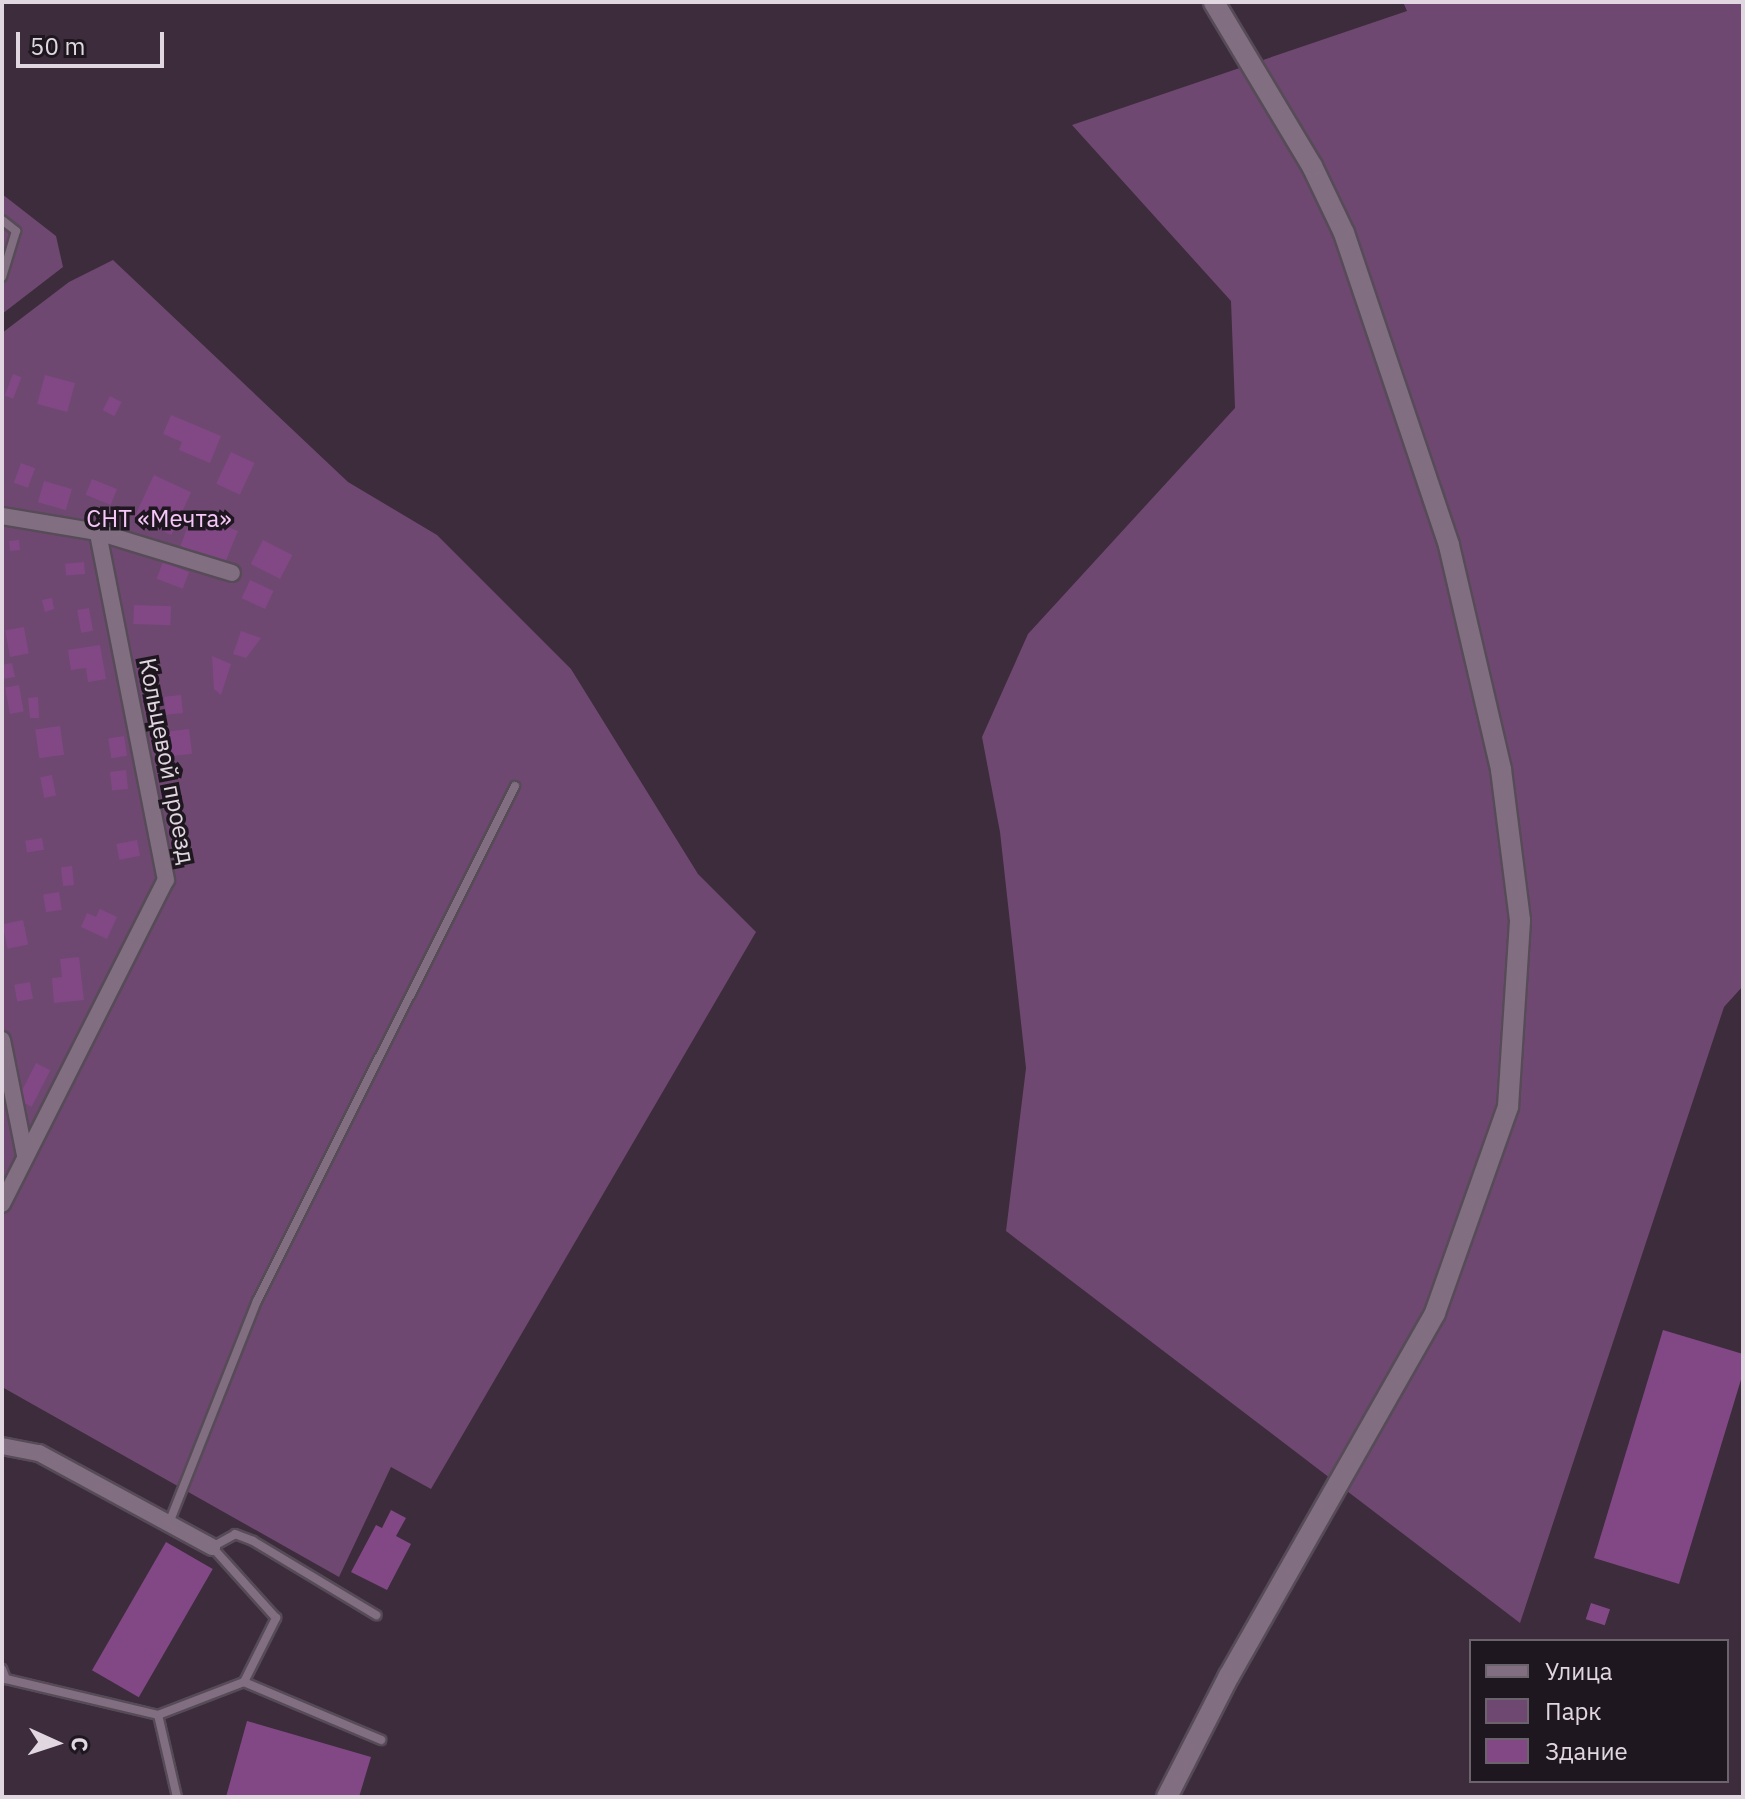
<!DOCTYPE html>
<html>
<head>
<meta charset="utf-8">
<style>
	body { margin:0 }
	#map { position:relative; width:1745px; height:1799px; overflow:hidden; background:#3c2c3c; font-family:"IBM Plex Sans",sans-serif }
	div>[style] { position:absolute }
	.green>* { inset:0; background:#6e4870 }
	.building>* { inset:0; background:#814885; transform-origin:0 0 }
	.roads { filter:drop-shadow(2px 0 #574b58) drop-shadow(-2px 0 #574b58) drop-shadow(0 2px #574b58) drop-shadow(0 -2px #574b58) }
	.service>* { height:8px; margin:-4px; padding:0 4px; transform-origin:4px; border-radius:4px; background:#816f81 }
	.minor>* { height:16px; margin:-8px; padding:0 8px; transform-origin:8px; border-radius:8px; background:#816f81 }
	.tertiary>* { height:20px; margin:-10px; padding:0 10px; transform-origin:10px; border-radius:10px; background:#816f81 }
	span { translate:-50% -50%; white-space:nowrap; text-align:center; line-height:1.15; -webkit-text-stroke:7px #1e171f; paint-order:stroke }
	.park-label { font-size:24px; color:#f8c7fa }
	.street-label { font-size:24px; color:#e1d7e1 }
	.frame { position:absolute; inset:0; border:4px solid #e1d7e1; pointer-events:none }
	.legend { position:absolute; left:1469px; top:1639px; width:260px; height:144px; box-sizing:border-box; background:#1e171f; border:2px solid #6c646d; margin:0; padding:10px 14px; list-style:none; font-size:24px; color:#e1d7e1 }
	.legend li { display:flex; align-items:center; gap:16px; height:40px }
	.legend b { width:40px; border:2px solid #6c646d }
	.north { position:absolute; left:16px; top:1703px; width:80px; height:80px; -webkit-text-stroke:6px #1e171f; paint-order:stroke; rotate:93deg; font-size:22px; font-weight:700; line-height:32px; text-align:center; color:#e1d7e1 }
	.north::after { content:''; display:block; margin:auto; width:28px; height:36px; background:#e1d7e1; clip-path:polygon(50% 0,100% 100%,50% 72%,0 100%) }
	.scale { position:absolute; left:16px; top:32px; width:148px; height:36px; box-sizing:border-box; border:4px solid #e1d7e1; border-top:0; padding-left:10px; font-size:24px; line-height:28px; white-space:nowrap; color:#e1d7e1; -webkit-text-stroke:6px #1e171f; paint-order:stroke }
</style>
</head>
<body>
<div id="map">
	<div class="green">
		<i style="clip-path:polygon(1403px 2px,1743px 2px,1743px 986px,1724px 1007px,1520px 1623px,1006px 1231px,1026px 1068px,1000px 832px,982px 737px,1028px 634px,1235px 408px,1231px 301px,1072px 125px,1407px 11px)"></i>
		<i style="clip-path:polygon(2px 194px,56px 236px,63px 267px,2px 314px)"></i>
		<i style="clip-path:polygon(113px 260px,348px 482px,437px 535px,571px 669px,698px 874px,756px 932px,431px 1489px,391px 1467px,339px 1577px,2px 1387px,2px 333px,69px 282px)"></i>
	</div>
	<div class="building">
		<i style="left:13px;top:374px;width:9px;height:23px;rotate:21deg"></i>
		<i style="left:45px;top:375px;width:31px;height:30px;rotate:15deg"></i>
		<i style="left:110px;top:396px;width:13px;height:16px;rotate:27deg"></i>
		<i style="clip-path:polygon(171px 415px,221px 436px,210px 463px,179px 450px,182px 442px,163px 434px)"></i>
		<i style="left:231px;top:452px;width:26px;height:35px;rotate:25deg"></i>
		<i style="left:21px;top:463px;width:15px;height:21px;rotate:20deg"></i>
		<i style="left:154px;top:475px;width:41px;height:47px;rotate:25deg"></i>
		<i style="left:92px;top:479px;width:27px;height:17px;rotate:22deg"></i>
		<i style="left:44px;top:481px;width:29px;height:22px;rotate:16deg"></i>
		<i style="clip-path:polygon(209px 519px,238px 531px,224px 565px,180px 547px,190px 520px,206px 526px)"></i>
		<i style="left:19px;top:540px;width:10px;height:10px;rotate:84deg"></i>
		<i style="left:263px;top:540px;width:33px;height:27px;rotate:27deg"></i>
		<i style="left:84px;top:562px;width:12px;height:19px;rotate:85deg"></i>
		<i style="left:163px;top:562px;width:28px;height:18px;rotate:21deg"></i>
		<i style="left:250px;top:580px;width:26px;height:20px;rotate:25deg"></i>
		<i style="clip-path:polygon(52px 598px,54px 609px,45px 612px,42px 600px)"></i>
		<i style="left:134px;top:605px;width:37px;height:19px;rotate:2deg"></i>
		<i style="left:89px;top:608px;width:23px;height:12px;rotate:80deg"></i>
		<i style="left:24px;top:627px;width:27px;height:19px;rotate:80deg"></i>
		<i style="clip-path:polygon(241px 631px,261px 638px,246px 658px,233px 654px)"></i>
		<i style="clip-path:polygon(100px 645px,106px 679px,88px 682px,86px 668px,71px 670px,68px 650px)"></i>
		<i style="clip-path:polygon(212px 656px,231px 664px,221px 695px,214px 689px)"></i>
		<i style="clip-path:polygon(12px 663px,15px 677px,2px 679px,2px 665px)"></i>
		<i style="left:19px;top:685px;width:27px;height:14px;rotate:80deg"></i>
		<i style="left:181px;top:695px;width:18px;height:17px;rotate:84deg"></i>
		<i style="clip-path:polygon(38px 697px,39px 718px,30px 718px,28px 698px)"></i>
		<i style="left:60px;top:726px;width:29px;height:25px;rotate:82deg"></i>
		<i style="left:189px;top:729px;width:25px;height:31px;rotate:83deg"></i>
		<i style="left:124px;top:736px;width:20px;height:16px;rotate:81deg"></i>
		<i style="left:126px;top:770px;width:19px;height:16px;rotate:84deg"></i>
		<i style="left:52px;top:775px;width:21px;height:12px;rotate:79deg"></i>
		<i style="left:42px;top:838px;width:12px;height:17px;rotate:81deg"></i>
		<i style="left:137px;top:840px;width:16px;height:21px;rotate:79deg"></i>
		<i style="left:72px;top:866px;width:19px;height:11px;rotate:84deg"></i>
		<i style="left:59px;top:892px;width:18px;height:16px;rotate:81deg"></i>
		<i style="clip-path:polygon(100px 909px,117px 917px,107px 939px,81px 927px,87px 913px,96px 917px)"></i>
		<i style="left:23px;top:920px;width:25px;height:21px;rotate:78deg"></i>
		<i style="clip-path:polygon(79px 957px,84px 1000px,54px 1003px,52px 978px,62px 977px,60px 959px)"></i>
		<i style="left:30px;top:982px;width:17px;height:16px;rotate:80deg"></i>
		<i style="left:36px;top:1063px;width:16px;height:41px;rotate:27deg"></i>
		<i style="clip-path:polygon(1663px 1330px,1743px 1354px,1743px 1373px,1679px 1584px,1594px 1558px)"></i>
		<i style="clip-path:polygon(391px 1510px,406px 1518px,396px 1536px,411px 1544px,387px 1590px,351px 1572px,376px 1525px,382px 1528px)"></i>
		<i style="left:166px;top:1542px;width:54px;height:148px;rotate:30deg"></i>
		<i style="left:1591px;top:1603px;width:20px;height:17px;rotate:18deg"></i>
		<i style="clip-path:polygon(247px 1721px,371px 1757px,359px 1797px,226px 1797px)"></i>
	</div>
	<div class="roads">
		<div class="service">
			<i style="left:2px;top:220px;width:18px;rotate:38deg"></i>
			<i style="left:16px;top:231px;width:48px;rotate:106.9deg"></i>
			<i style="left:169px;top:1523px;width:239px;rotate:-68.4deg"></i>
			<i style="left:257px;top:1301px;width:576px;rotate:-63.39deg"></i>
			<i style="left:2px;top:1669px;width:11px;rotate:68deg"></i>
			<i style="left:6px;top:1679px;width:156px;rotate:13.3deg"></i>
			<i style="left:244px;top:1682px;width:149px;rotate:22.9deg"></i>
			<i style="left:177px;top:1797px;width:84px;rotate:-103deg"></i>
			<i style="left:158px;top:1715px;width:92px;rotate:-21deg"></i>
			<i style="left:244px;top:1682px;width:72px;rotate:-63.4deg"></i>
			<i style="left:276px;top:1618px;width:96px;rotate:-132deg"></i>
			<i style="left:212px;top:1547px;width:26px;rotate:-29deg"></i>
			<i style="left:235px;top:1534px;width:19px;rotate:21deg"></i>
			<i style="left:253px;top:1541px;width:144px;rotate:31deg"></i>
		</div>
		<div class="minor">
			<i style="left:2px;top:516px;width:97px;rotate:9.5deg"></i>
			<i style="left:98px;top:532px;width:140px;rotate:17deg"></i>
			<i style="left:2px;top:1040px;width:117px;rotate:78.7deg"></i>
			<i style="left:2px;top:1204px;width:363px;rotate:-63.2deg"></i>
			<i style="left:166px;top:880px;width:355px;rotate:-101.1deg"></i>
			<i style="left:2px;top:1446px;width:38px;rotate:11deg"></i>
			<i style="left:39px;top:1453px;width:197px;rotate:28.5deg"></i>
		</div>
		<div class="tertiary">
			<i style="left:1167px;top:1797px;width:136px;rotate:-62.9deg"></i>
			<i style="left:1229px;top:1676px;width:417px;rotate:-60.4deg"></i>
			<i style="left:1435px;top:1313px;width:219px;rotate:-70.5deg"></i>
			<i style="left:1508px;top:1107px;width:187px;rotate:-86.3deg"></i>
			<i style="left:1520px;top:920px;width:152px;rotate:-97.2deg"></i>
			<i style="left:1501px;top:769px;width:230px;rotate:-103.1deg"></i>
			<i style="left:1449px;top:545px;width:329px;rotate:-108.6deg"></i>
			<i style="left:1344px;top:233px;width:74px;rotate:-115.5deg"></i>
			<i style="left:1312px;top:166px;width:191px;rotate:-120.9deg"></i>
		</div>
	</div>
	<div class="park-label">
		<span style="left:159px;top:519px">СНТ «Мечта»</span>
	</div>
	<div class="street-label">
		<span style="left:167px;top:761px;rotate:79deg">Кольцевой проезд</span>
	</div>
	<div class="frame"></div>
	<ul class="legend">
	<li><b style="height:10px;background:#816f81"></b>Улица</li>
	<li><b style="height:22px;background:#6e4870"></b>Парк</li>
	<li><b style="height:22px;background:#814885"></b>Здание</li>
	</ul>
	<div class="north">С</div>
	<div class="scale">50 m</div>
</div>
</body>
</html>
